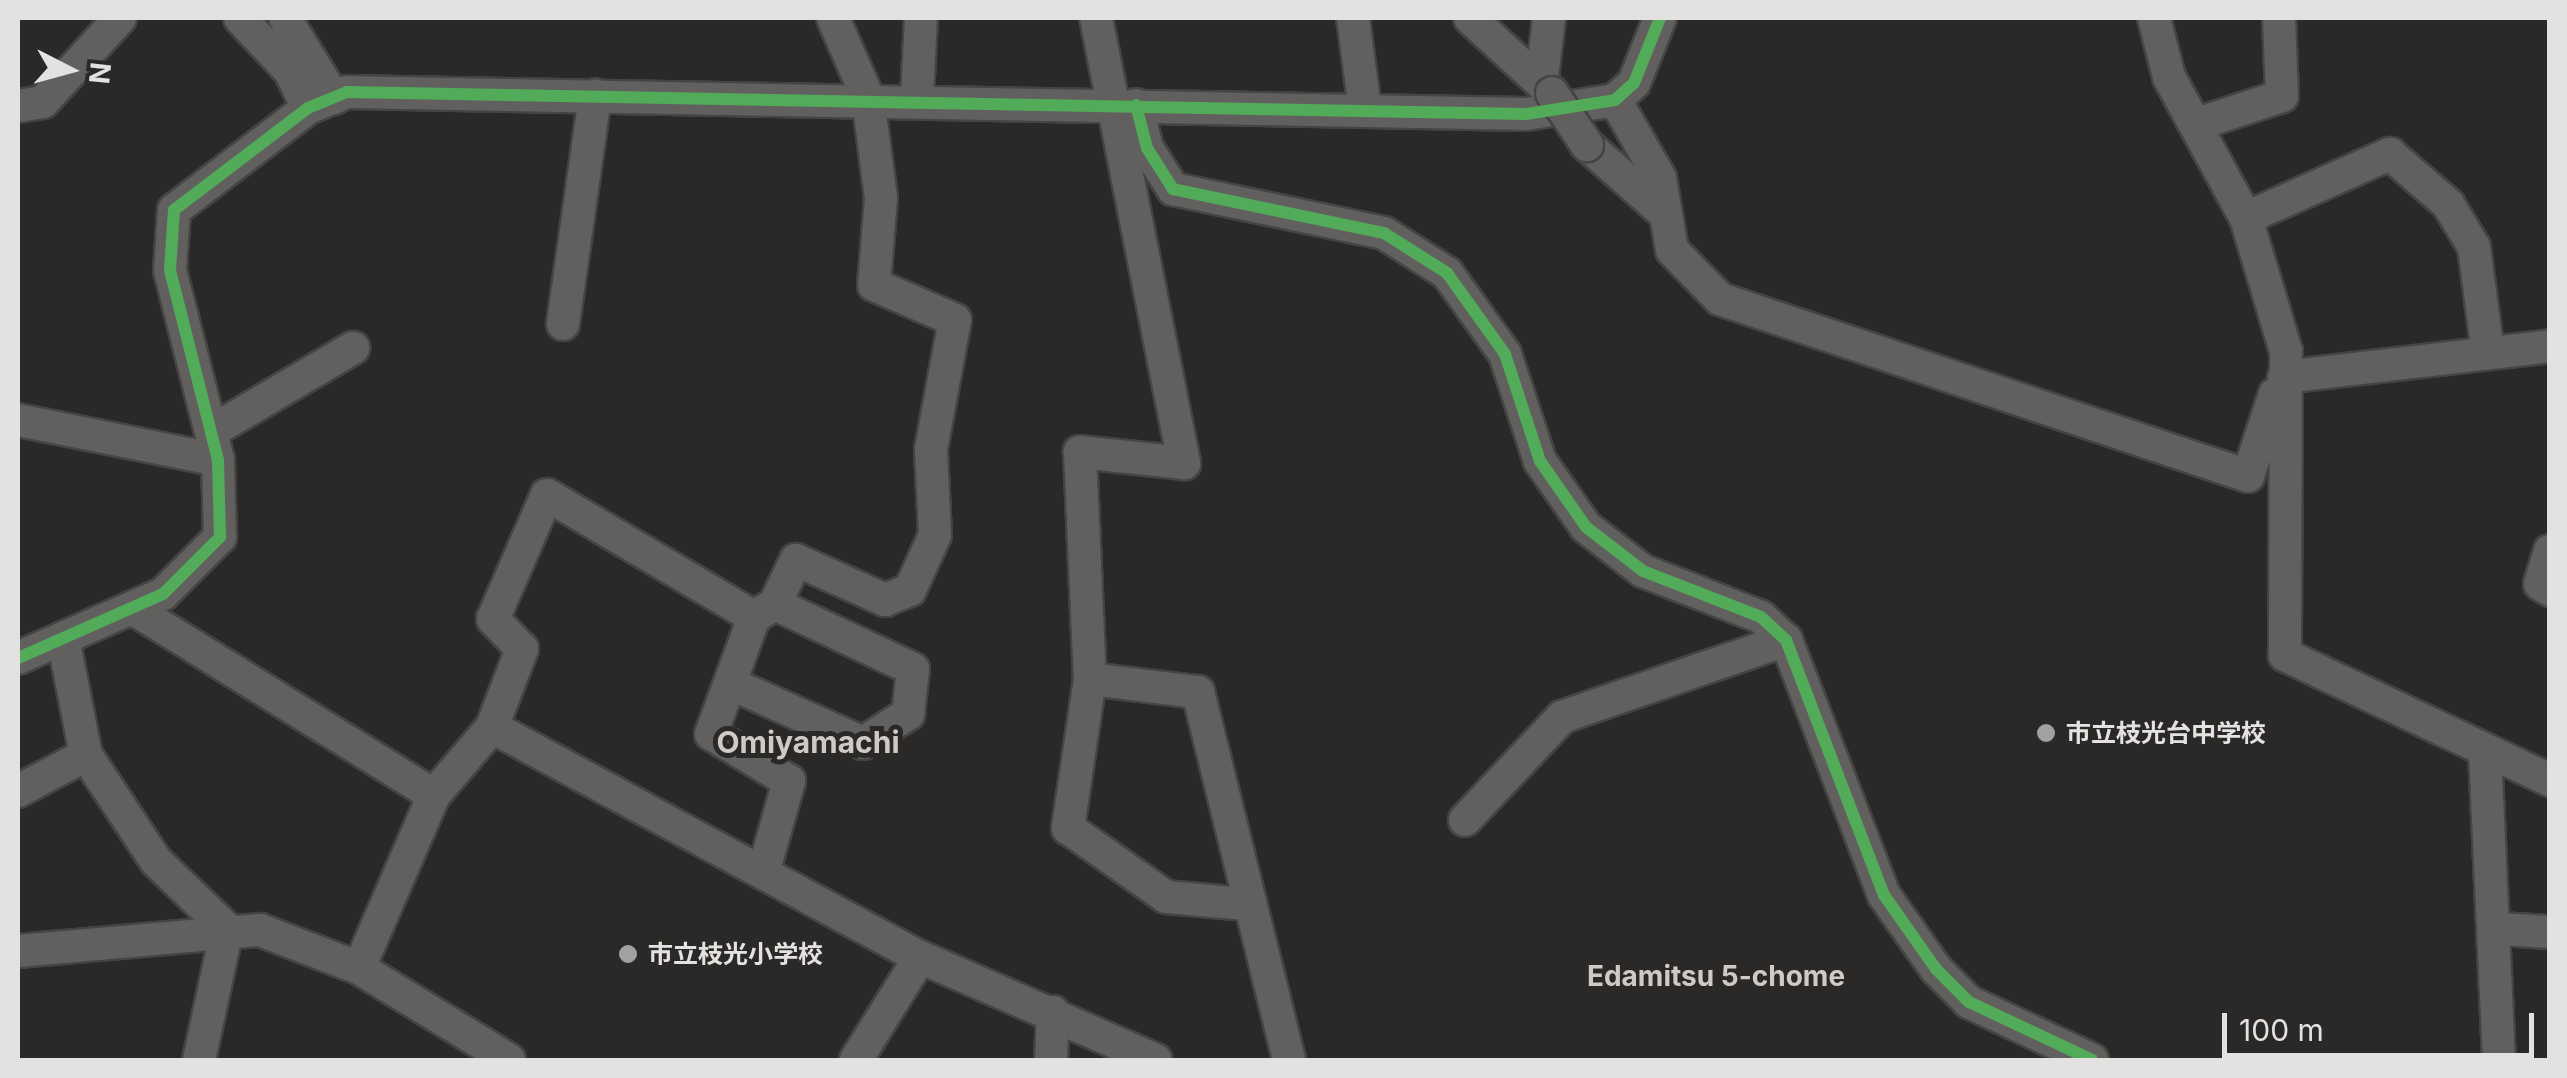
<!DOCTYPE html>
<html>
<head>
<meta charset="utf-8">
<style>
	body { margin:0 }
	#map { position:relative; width:2567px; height:1078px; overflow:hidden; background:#2a2928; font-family:Inter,"Noto Sans JP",sans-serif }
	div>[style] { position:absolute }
	.roads { filter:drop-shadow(2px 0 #454443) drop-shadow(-2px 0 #454443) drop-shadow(0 2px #454443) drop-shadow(0 -2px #454443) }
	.minor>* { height:32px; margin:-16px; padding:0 16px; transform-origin:16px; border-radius:16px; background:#61605f }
	.bridges { filter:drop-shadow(2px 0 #454443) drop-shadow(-2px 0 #454443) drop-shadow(0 2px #454443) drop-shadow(0 -2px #454443) }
	.minor-bridge>* { height:32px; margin:-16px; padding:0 16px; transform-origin:16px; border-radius:16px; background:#61605f }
	.cycleway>* { height:12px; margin:-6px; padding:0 6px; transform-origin:6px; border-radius:6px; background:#51ab58 }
	.dots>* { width:28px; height:28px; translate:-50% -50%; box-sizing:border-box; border:5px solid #2b2927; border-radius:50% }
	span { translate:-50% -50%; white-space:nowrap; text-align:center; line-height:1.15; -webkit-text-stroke:10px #2b2927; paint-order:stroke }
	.poi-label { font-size:25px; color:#e4e2e1; font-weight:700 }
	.left { translate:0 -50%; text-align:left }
	.neighbourhood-label { font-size:28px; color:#cdcac8; font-weight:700 }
	.quarter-label { font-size:30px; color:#cdcac8; font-weight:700 }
	.frame { position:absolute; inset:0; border:20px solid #e4e2e1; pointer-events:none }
	.north { position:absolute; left:20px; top:20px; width:100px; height:100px; -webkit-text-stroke:8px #2b2927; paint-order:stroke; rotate:96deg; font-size:28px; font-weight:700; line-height:40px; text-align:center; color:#e4e2e1 }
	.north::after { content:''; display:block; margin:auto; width:35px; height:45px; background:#e4e2e1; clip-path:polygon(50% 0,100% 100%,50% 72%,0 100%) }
	.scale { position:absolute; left:2222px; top:1013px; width:312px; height:45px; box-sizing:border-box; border:5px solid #e4e2e1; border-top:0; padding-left:12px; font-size:30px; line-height:35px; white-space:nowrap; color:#e4e2e1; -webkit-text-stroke:8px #2b2927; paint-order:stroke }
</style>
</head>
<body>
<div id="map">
	<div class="roads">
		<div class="minor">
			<i style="left:240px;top:18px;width:73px;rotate:46.7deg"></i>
			<i style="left:290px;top:71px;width:41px;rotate:64.1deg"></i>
			<i style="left:285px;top:18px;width:94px;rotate:58.5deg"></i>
			<i style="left:1096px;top:18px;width:454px;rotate:78.8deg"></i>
			<i style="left:1184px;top:463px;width:105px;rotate:-174deg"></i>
			<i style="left:1080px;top:452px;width:227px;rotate:87.5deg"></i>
			<i style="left:1090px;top:679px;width:151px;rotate:98.4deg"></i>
			<i style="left:1068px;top:828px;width:120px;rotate:35.1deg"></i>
			<i style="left:1166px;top:897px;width:78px;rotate:5.1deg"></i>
			<i style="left:1353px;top:18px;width:92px;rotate:82.5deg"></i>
			<i style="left:1470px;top:18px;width:111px;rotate:42.4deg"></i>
			<i style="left:2154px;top:18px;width:61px;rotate:75.7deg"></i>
			<i style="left:2169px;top:77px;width:161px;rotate:61.4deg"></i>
			<i style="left:2246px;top:218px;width:139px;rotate:73.3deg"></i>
			<i style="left:2286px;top:351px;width:304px;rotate:90.2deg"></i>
			<i style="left:2285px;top:655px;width:293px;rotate:25.3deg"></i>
			<i style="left:1542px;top:78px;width:60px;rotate:-83.3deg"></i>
			<i style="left:917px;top:99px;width:81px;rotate:-87.2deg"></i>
			<i style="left:1615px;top:100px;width:90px;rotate:60deg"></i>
			<i style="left:1660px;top:178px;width:73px;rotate:80.5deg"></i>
			<i style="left:1672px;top:250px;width:69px;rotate:45.6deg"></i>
			<i style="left:1720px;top:299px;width:557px;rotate:18.53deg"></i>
			<i style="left:2248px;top:476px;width:86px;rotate:-71.8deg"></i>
			<i style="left:1136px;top:105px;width:44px;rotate:75.7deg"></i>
			<i style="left:1147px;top:148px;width:49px;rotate:57.6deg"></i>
			<i style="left:1173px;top:189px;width:216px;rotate:11.8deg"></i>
			<i style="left:1384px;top:233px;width:75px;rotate:32.4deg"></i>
			<i style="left:1447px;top:273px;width:100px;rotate:54.4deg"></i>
			<i style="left:1505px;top:354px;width:113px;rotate:71.9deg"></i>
			<i style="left:1540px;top:461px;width:80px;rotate:55.1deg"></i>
			<i style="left:1586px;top:527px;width:72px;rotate:37.7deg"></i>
			<i style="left:1643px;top:571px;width:127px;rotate:21.3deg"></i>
			<i style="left:1761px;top:617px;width:34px;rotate:43deg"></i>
			<i style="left:1786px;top:640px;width:273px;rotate:69deg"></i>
			<i style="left:1884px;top:895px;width:90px;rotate:54.9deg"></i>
			<i style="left:1936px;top:969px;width:47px;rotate:45deg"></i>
			<i style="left:1969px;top:1002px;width:136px;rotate:25.2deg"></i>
			<i style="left:18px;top:106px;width:25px;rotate:-9deg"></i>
			<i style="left:43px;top:102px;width:114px;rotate:-47.5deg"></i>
			<i style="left:2197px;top:124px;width:89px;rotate:-18.2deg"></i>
			<i style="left:2282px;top:96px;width:78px;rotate:-92.2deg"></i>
			<i style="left:1587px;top:145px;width:103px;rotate:41.4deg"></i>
			<i style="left:2246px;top:218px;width:158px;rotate:-24deg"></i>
			<i style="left:2390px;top:154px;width:77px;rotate:40.8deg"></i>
			<i style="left:2448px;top:204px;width:50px;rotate:58.8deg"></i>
			<i style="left:2474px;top:247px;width:107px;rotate:82.5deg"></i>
			<i style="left:563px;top:324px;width:231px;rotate:-82deg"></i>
			<i style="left:2284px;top:377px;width:268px;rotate:-6.6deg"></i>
			<i style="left:18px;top:420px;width:204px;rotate:11.3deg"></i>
			<i style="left:212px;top:431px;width:164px;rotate:-30.5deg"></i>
			<i style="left:2550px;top:551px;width:34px;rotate:107deg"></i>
			<i style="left:2540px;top:584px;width:12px;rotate:31deg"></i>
			<i style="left:132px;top:608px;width:355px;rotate:31.8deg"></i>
			<i style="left:63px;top:638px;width:119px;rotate:78.9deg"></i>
			<i style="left:86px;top:755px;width:127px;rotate:56.6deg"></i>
			<i style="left:156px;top:861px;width:98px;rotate:43.8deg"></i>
			<i style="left:18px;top:658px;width:158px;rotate:-23.8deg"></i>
			<i style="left:163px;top:594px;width:81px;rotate:-45deg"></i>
			<i style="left:220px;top:537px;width:77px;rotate:-91.5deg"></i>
			<i style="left:218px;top:460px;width:196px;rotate:-104.2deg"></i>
			<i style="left:170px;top:270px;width:60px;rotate:-86.2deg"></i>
			<i style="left:174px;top:210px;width:168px;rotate:-37.3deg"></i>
			<i style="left:308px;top:108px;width:42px;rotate:-22.3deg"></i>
			<i style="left:347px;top:92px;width:1179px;rotate:1.07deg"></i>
			<i style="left:1526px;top:114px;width:90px;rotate:-8.9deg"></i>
			<i style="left:1615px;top:100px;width:25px;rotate:-42deg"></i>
			<i style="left:1634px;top:83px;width:70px;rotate:-68.2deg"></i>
			<i style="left:1090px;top:679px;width:109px;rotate:6.9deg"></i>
			<i style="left:1198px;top:692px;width:379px;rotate:76.1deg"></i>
			<i style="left:734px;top:685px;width:141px;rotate:24.2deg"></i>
			<i style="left:863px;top:743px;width:54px;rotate:-32.8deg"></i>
			<i style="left:908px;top:714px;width:45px;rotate:-83.7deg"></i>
			<i style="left:913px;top:669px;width:153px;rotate:-154.8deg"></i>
			<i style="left:492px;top:727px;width:486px;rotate:28.3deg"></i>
			<i style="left:920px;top:957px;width:257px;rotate:23.6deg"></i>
			<i style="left:2485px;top:752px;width:308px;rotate:87.4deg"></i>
			<i style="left:18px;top:791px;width:77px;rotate:-27.9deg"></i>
			<i style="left:1465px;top:820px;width:141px;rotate:-46.7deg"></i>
			<i style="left:1562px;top:717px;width:237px;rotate:-19deg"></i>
			<i style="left:763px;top:873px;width:96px;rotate:-74.2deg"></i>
			<i style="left:789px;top:781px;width:91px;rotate:-148.9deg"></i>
			<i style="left:711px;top:734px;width:125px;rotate:-69.8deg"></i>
			<i style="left:754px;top:617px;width:25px;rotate:-32deg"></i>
			<i style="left:775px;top:604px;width:49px;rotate:-64.5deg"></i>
			<i style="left:796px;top:560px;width:98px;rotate:24.2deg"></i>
			<i style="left:885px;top:600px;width:27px;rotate:-22deg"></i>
			<i style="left:910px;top:590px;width:60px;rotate:-65.6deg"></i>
			<i style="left:935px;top:535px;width:86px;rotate:-92.7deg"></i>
			<i style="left:931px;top:449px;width:131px;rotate:-79.5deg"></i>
			<i style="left:955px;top:320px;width:88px;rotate:-156.6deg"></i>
			<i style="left:874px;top:285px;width:87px;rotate:-85.4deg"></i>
			<i style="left:881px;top:198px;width:101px;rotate:-97.4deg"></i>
			<i style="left:868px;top:98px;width:87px;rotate:-113.6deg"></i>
			<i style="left:2499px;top:929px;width:51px;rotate:3.4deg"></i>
			<i style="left:18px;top:951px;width:243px;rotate:-5deg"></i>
			<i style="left:260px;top:930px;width:106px;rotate:21deg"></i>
			<i style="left:359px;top:968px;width:176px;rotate:31.5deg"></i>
			<i style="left:359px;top:968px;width:189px;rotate:-66.6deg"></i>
			<i style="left:434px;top:795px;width:89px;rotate:-49.5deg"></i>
			<i style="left:492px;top:727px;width:84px;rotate:-69deg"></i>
			<i style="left:522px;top:649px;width:42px;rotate:-134deg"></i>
			<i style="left:493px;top:619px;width:135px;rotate:-66.5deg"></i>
			<i style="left:547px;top:495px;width:240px;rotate:30.5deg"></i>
			<i style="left:199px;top:1060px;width:134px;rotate:-77.9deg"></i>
			<i style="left:856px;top:1060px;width:121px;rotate:-58.1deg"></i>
			<i style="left:1051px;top:1060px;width:48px;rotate:-87.6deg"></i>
		</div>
	</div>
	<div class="bridges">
		<div class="minor-bridge">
			<i style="left:1552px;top:93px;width:63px;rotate:56.1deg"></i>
		</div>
	</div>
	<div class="cycleway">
		<i style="left:1136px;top:105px;width:44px;rotate:75.7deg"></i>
		<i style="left:1147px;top:148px;width:49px;rotate:57.6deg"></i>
		<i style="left:1173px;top:189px;width:216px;rotate:11.8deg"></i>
		<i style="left:1384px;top:233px;width:75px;rotate:32.4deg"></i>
		<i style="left:1447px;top:273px;width:100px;rotate:54.4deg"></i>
		<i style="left:1505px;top:354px;width:113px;rotate:71.9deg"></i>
		<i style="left:1540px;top:461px;width:80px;rotate:55.1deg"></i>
		<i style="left:1586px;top:527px;width:72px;rotate:37.7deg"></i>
		<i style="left:1643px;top:571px;width:127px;rotate:21.3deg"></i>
		<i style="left:1761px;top:617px;width:34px;rotate:43deg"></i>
		<i style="left:1786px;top:640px;width:273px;rotate:69deg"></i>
		<i style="left:1884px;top:895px;width:90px;rotate:54.9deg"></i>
		<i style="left:1936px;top:969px;width:47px;rotate:45deg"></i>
		<i style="left:1969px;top:1002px;width:136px;rotate:25.2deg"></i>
		<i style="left:18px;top:658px;width:158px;rotate:-23.8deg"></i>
		<i style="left:163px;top:594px;width:81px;rotate:-45deg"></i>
		<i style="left:220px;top:537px;width:77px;rotate:-91.5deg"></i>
		<i style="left:218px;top:460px;width:196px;rotate:-104.2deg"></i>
		<i style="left:170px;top:270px;width:60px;rotate:-86.2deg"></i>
		<i style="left:174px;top:210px;width:168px;rotate:-37.3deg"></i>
		<i style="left:308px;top:108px;width:42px;rotate:-22.3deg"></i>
		<i style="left:347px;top:92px;width:1179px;rotate:1.07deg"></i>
		<i style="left:1526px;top:114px;width:90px;rotate:-8.9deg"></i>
		<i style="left:1615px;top:100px;width:25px;rotate:-42deg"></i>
		<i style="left:1634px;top:83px;width:70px;rotate:-68.2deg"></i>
	</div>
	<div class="dots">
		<i style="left:2046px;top:733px;background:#a3a1a0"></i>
		<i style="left:628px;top:954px;background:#a3a1a0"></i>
	</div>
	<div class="poi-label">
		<span class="left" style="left:2066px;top:733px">市立枝光台中学校</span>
		<span class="left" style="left:648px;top:954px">市立枝光小学校</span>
	</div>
	<div class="neighbourhood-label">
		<span style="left:1716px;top:976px">Edamitsu 5-chome</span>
	</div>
	<div class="quarter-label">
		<span style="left:808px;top:742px">Omiyamachi</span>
	</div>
	<div class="frame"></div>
	<div class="north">N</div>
	<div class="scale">100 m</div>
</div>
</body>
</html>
